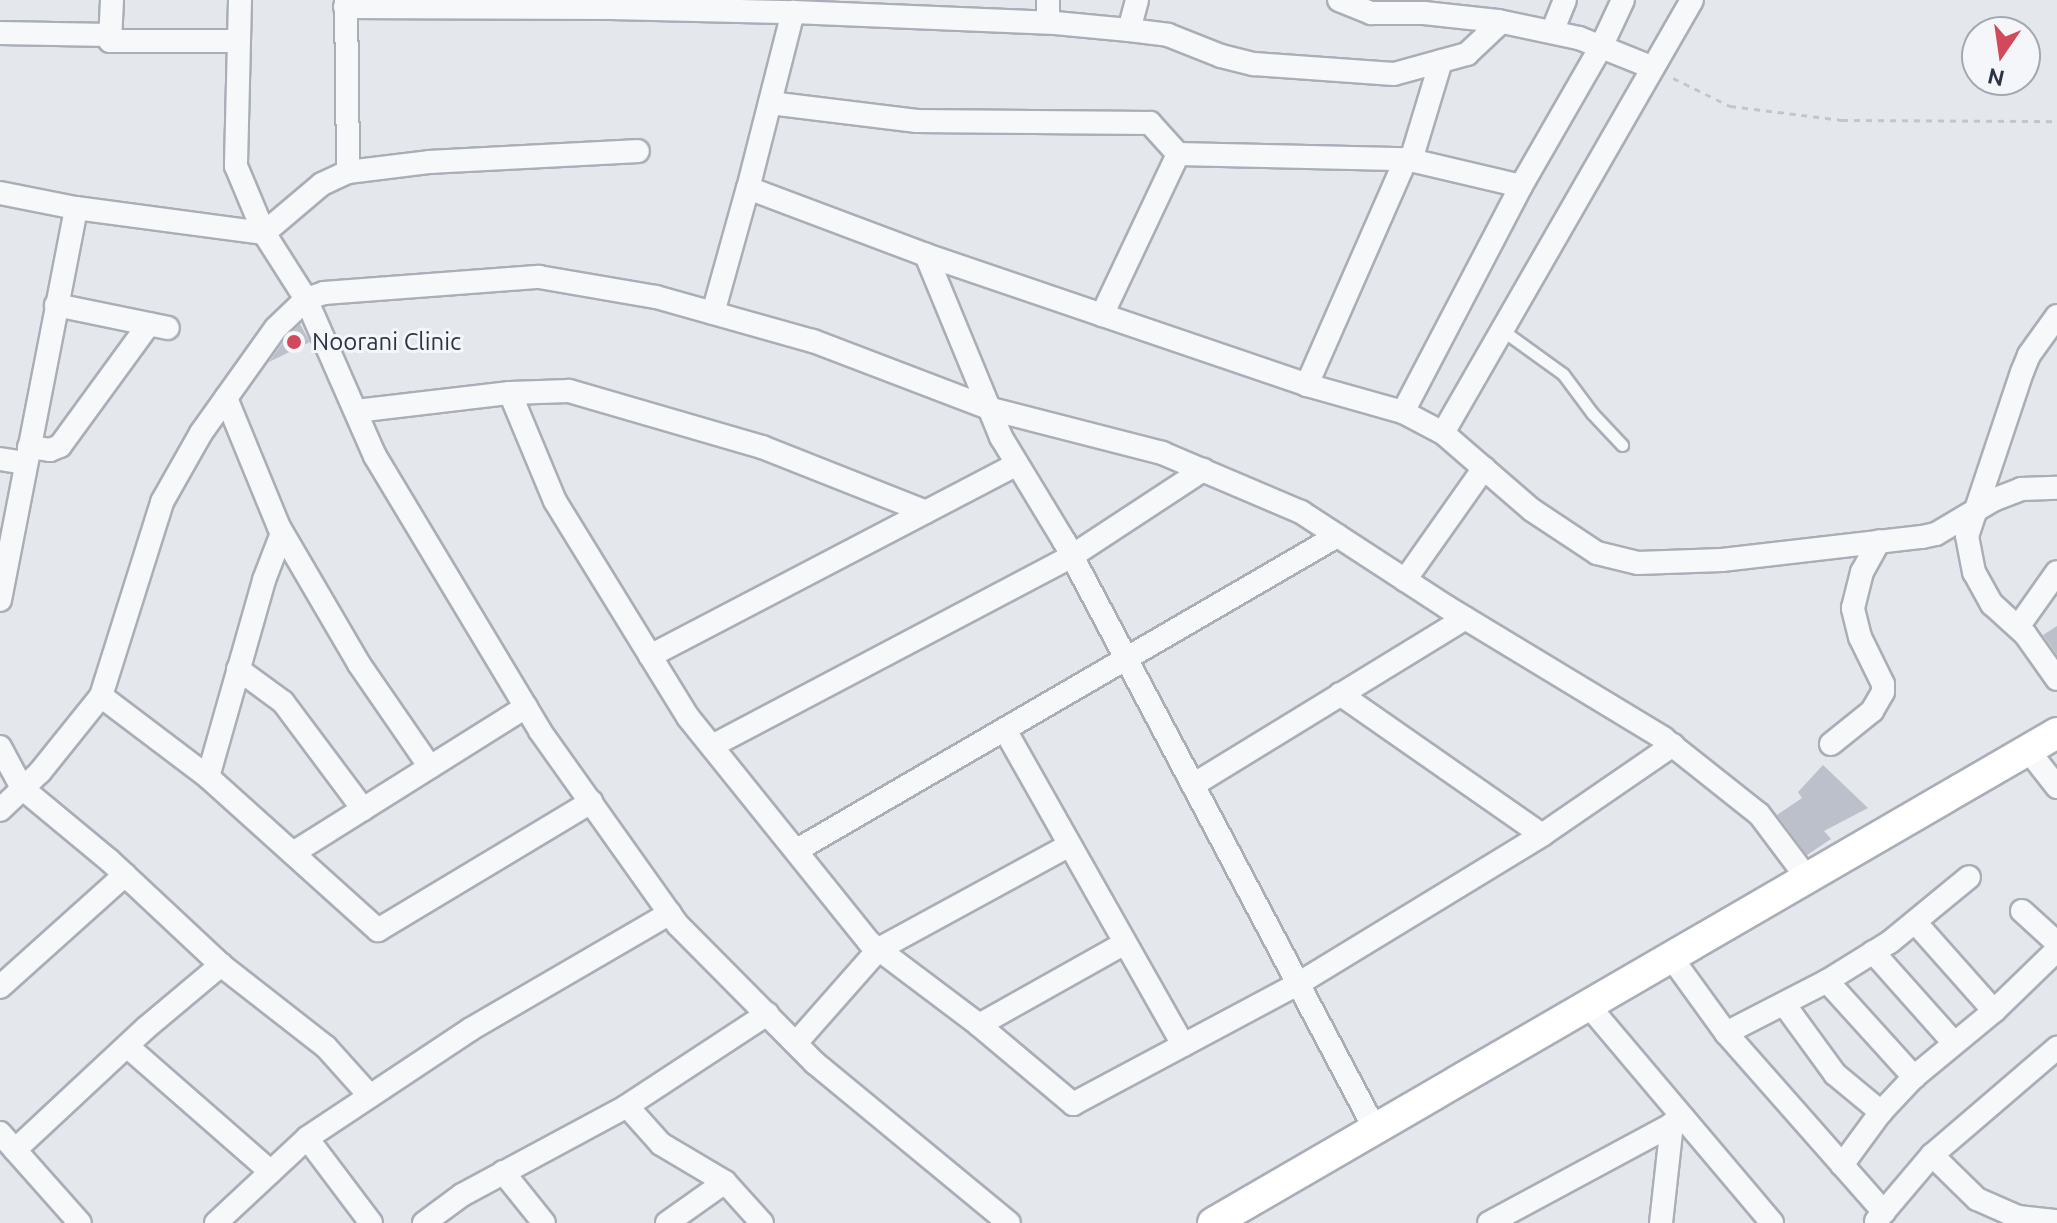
<!DOCTYPE html>
<html>
<head>
<meta charset="utf-8">
<style>
	body { margin:0 }
	#map { position:relative; width:2057px; height:1223px; overflow:hidden; background:#e4e7ec; font-family:Ubuntu,sans-serif }
	div>[style] { position:absolute }
	.building>* { inset:0; background:#bbc0ca }
	.path>* { height:3px; margin-top:-1.5px; transform-origin:0; background:repeating-linear-gradient(90deg,#c2c5cb 0 6px,transparent 0 12px) }
	.roads { filter:drop-shadow(2px 0 #a9aeb7) drop-shadow(-2px 0 #a9aeb7) drop-shadow(0 2px #a9aeb7) drop-shadow(0 -2px #a9aeb7) }
	.lane>* { height:11px; margin:-5.5px; padding:0 5.5px; transform-origin:5.5px; border-radius:5.5px; background:#f7f8fa }
	.street>* { height:22px; margin:-11px; padding:0 11px; transform-origin:11px; border-radius:11px; background:#f7f8fa }
	.secondary>* { height:30px; margin:-15px; padding:0 15px; transform-origin:15px; border-radius:15px; background:#fff }
	.dots>* { width:22px; height:22px; translate:-50% -50%; box-sizing:border-box; border:4px solid #f4f6f9; border-radius:50% }
	span { translate:-50% -50%; white-space:nowrap; text-align:center; line-height:1.15; -webkit-text-stroke:6px #f4f6f9; paint-order:stroke }
	.poi-label { font-size:24px; color:#2b3445 }
	.left { translate:0 -50%; text-align:left }
	.north { position:absolute; left:1961px; top:16px; width:80px; height:80px; box-sizing:border-box; background:#f4f6f9; border:2px solid #a4a8b1; border-radius:50%; rotate:193deg; font-size:22px; font-weight:700; line-height:32px; text-align:center; color:#2b3445 }
	.north::after { content:''; display:block; margin:auto; width:28px; height:36px; background:#d1495b; clip-path:polygon(50% 0,100% 100%,50% 72%,0 100%) }
</style>
</head>
<body>
<div id="map">
	<div class="building">
		<i style="clip-path:polygon(300px 324px,310px 342px,269px 362px,287px 337px)"></i>
		<i style="clip-path:polygon(2057px 626px,2057px 655px,2043px 635px)"></i>
		<i style="clip-path:polygon(1823px 765px,1868px 808px,1824px 831px,1831px 839px,1807px 855px,1777px 815px,1802px 798px,1798px 792px)"></i>
	</div>
	<div class="path">
		<i style="left:1673px;top:78px;width:64px;rotate:26.2deg"></i>
		<i style="left:1730px;top:106px;width:113px;rotate:7.1deg"></i>
		<i style="left:1842px;top:120px;width:215px;rotate:0.3deg"></i>
	</div>
	<div class="roads">
		<div class="lane">
			<i style="left:1502px;top:330px;width:75px;rotate:35.8deg"></i>
			<i style="left:1563px;top:374px;width:49px;rotate:53.4deg"></i>
			<i style="left:1592px;top:413px;width:44px;rotate:46.8deg"></i>
		</div>
		<div class="street">
			<i style="left:112px;top:0;width:41px;rotate:92.8deg"></i>
			<i style="left:110px;top:41px;width:128px"></i>
			<i style="left:240px;top:0;width:166px;rotate:91.4deg"></i>
			<i style="left:236px;top:166px;width:73px;rotate:67.3deg"></i>
			<i style="left:264px;top:233px;width:78px;rotate:57.5deg"></i>
			<i style="left:306px;top:299px;width:171px;rotate:66.3deg"></i>
			<i style="left:375px;top:456px;width:321px;rotate:59deg"></i>
			<i style="left:540px;top:731px;width:238px;rotate:54.6deg"></i>
			<i style="left:678px;top:925px;width:194px;rotate:45.2deg"></i>
			<i style="left:815px;top:1063px;width:251px;rotate:39.5deg"></i>
			<i style="left:346px;top:0;width:172px;rotate:89.3deg"></i>
			<i style="left:611px;top:0;width:8px;rotate:90deg"></i>
			<i style="left:611px;top:8px;width:182px;rotate:1.3deg"></i>
			<i style="left:793px;top:12px;width:182px;rotate:104.3deg"></i>
			<i style="left:1048px;top:0;width:22px;rotate:90deg"></i>
			<i style="left:1339px;top:0;width:35px;rotate:22deg"></i>
			<i style="left:1371px;top:13px;width:53px"></i>
			<i style="left:1424px;top:13px;width:74px;rotate:6.2deg"></i>
			<i style="left:1498px;top:21px;width:83px;rotate:11.9deg"></i>
			<i style="left:1579px;top:38px;width:78px;rotate:21.9deg"></i>
			<i style="left:345px;top:7px;width:266px;rotate:0.2deg"></i>
			<i style="left:793px;top:12px;width:262px;rotate:2.4deg"></i>
			<i style="left:1055px;top:23px;width:74px;rotate:5.4deg"></i>
			<i style="left:1129px;top:30px;width:31px;rotate:-75deg"></i>
			<i style="left:1129px;top:30px;width:39px;rotate:7deg"></i>
			<i style="left:1168px;top:35px;width:57px;rotate:21.6deg"></i>
			<i style="left:1221px;top:56px;width:34px;rotate:14deg"></i>
			<i style="left:1254px;top:64px;width:140px;rotate:4.1deg"></i>
			<i style="left:1394px;top:74px;width:76px;rotate:-15.3deg"></i>
			<i style="left:1467px;top:54px;width:47px;rotate:-43.3deg"></i>
			<i style="left:1552px;top:32px;width:35px;rotate:-68deg"></i>
			<i style="left:0;top:33px;width:110px;rotate:1deg"></i>
			<i style="left:770px;top:103px;width:148px;rotate:7deg"></i>
			<i style="left:917px;top:121px;width:233px;rotate:0.5deg"></i>
			<i style="left:1150px;top:123px;width:42px;rotate:47.9deg"></i>
			<i style="left:1411px;top:160px;width:103px;rotate:-73.1deg"></i>
			<i style="left:1521px;top:186px;width:160px;rotate:-60.1deg"></i>
			<i style="left:1601px;top:47px;width:52px;rotate:-64.9deg"></i>
			<i style="left:0;top:193px;width:77px;rotate:11.2deg"></i>
			<i style="left:76px;top:208px;width:190px;rotate:7.6deg"></i>
			<i style="left:264px;top:233px;width:76px;rotate:-40.2deg"></i>
			<i style="left:322px;top:184px;width:29px;rotate:-25deg"></i>
			<i style="left:348px;top:172px;width:83px;rotate:-7deg"></i>
			<i style="left:430px;top:162px;width:208px;rotate:-3deg"></i>
			<i style="left:926px;top:255px;width:403px;rotate:18.8deg"></i>
			<i style="left:1307px;top:385px;width:100px;rotate:15.7deg"></i>
			<i style="left:1403px;top:412px;width:255px;rotate:-62.4deg"></i>
			<i style="left:1521px;top:186px;width:118px;rotate:-166.8deg"></i>
			<i style="left:1406px;top:159px;width:247px;rotate:113.7deg"></i>
			<i style="left:56px;top:305px;width:114px;rotate:11.6deg"></i>
			<i style="left:713px;top:313px;width:130px;rotate:-74.4deg"></i>
			<i style="left:748px;top:188px;width:190px;rotate:20.6deg"></i>
			<i style="left:926px;top:255px;width:197px;rotate:67.6deg"></i>
			<i style="left:1001px;top:437px;width:122px;rotate:58.8deg"></i>
			<i style="left:1064px;top:541px;width:665px;rotate:62.13deg"></i>
			<i style="left:1102px;top:315px;width:178px;rotate:-64.7deg"></i>
			<i style="left:1178px;top:154px;width:228px;rotate:1.3deg"></i>
			<i style="left:2057px;top:316px;width:48px;rotate:125.7deg"></i>
			<i style="left:2029px;top:355px;width:18px;rotate:112deg"></i>
			<i style="left:2022px;top:372px;width:173px;rotate:108.5deg"></i>
			<i style="left:1967px;top:536px;width:37px;rotate:79deg"></i>
			<i style="left:1974px;top:572px;width:37px;rotate:61deg"></i>
			<i style="left:1992px;top:604px;width:45px;rotate:42.3deg"></i>
			<i style="left:2025px;top:634px;width:55px;rotate:54.6deg"></i>
			<i style="left:510px;top:393px;width:117px;rotate:67.4deg"></i>
			<i style="left:555px;top:501px;width:254px;rotate:58.4deg"></i>
			<i style="left:688px;top:717px;width:289px;rotate:51.2deg"></i>
			<i style="left:869px;top:942px;width:138px;rotate:37deg"></i>
			<i style="left:979px;top:1025px;width:123px;rotate:40deg"></i>
			<i style="left:1073px;top:1104px;width:255px;rotate:-28.1deg"></i>
			<i style="left:1298px;top:984px;width:286px;rotate:-31.4deg"></i>
			<i style="left:1542px;top:835px;width:159px;rotate:-34.5deg"></i>
			<i style="left:226px;top:398px;width:139px;rotate:67.7deg"></i>
			<i style="left:279px;top:527px;width:159px;rotate:59.7deg"></i>
			<i style="left:359px;top:664px;width:125px;rotate:55.4deg"></i>
			<i style="left:356px;top:411px;width:155px;rotate:-6.7deg"></i>
			<i style="left:510px;top:393px;width:59px;rotate:-1.9deg"></i>
			<i style="left:569px;top:391px;width:201px;rotate:16.2deg"></i>
			<i style="left:762px;top:447px;width:176px;rotate:21.6deg"></i>
			<i style="left:1403px;top:412px;width:45px;rotate:27.7deg"></i>
			<i style="left:1443px;top:433px;width:118px;rotate:40.9deg"></i>
			<i style="left:1532px;top:510px;width:78px;rotate:33.5deg"></i>
			<i style="left:1597px;top:553px;width:42px;rotate:13.7deg"></i>
			<i style="left:1638px;top:563px;width:84px;rotate:-2deg"></i>
			<i style="left:1722px;top:560px;width:201px;rotate:-6.6deg"></i>
			<i style="left:1922px;top:537px;width:14px;rotate:-12deg"></i>
			<i style="left:1936px;top:534px;width:66px;rotate:-30.8deg"></i>
			<i style="left:1993px;top:500px;width:30px;rotate:-21deg"></i>
			<i style="left:2021px;top:489px;width:36px;rotate:-2deg"></i>
			<i style="left:1443px;top:433px;width:499px;rotate:-60.1deg"></i>
			<i style="left:29px;top:447px;width:21px;rotate:8deg"></i>
			<i style="left:50px;top:450px;width:11px;rotate:-22deg"></i>
			<i style="left:60px;top:446px;width:151px;rotate:-53.9deg"></i>
			<i style="left:0;top:459px;width:26px;rotate:9deg"></i>
			<i style="left:1405px;top:580px;width:137px;rotate:-54.8deg"></i>
			<i style="left:0;top:600px;width:399px;rotate:-79deg"></i>
			<i style="left:2018px;top:627px;width:67px;rotate:-54.7deg"></i>
			<i style="left:650px;top:656px;width:414px;rotate:-27.6deg"></i>
			<i style="left:238px;top:669px;width:56px;rotate:36.3deg"></i>
			<i style="left:283px;top:702px;width:134px;rotate:53.2deg"></i>
			<i style="left:1340px;top:694px;width:246px;rotate:34.9deg"></i>
			<i style="left:101px;top:696px;width:134px;rotate:37.1deg"></i>
			<i style="left:208px;top:777px;width:229px;rotate:42deg"></i>
			<i style="left:378px;top:930px;width:249px;rotate:-31deg"></i>
			<i style="left:1005px;top:730px;width:362px;rotate:60.5deg"></i>
			<i style="left:1831px;top:744px;width:53px;rotate:-38.8deg"></i>
			<i style="left:1872px;top:711px;width:22px;rotate:-60deg"></i>
			<i style="left:1883px;top:692px;width:8px;rotate:-90deg"></i>
			<i style="left:1883px;top:684px;width:52px;rotate:-116.1deg"></i>
			<i style="left:1860px;top:637px;width:30px;rotate:-104deg"></i>
			<i style="left:1853px;top:608px;width:37px;rotate:-76deg"></i>
			<i style="left:1862px;top:572px;width:35px;rotate:-61deg"></i>
			<i style="left:712px;top:746px;width:407px;rotate:-27.8deg"></i>
			<i style="left:1072px;top:556px;width:157px;rotate:-33.3deg"></i>
			<i style="left:0;top:747px;width:47px;rotate:61.8deg"></i>
			<i style="left:22px;top:788px;width:114px;rotate:39.7deg"></i>
			<i style="left:110px;top:861px;width:152px;rotate:43.1deg"></i>
			<i style="left:221px;top:965px;width:133px;rotate:38deg"></i>
			<i style="left:326px;top:1047px;width:66px;rotate:48.1deg"></i>
			<i style="left:2028px;top:750px;width:47px;rotate:51.9deg"></i>
			<i style="left:208px;top:777px;width:205px;rotate:-74.1deg"></i>
			<i style="left:264px;top:580px;width:50px;rotate:-69deg"></i>
			<i style="left:1193px;top:785px;width:319px;rotate:-31.5deg"></i>
			<i style="left:0;top:810px;width:55px;rotate:-43.5deg"></i>
			<i style="left:40px;top:772px;width:97px;rotate:-51.2deg"></i>
			<i style="left:101px;top:696px;width:203px;rotate:-72.5deg"></i>
			<i style="left:162px;top:502px;width:79px;rotate:-60.5deg"></i>
			<i style="left:201px;top:433px;width:129px;rotate:-54.5deg"></i>
			<i style="left:276px;top:328px;width:42px;rotate:-44deg"></i>
			<i style="left:306px;top:299px;width:19px;rotate:-18deg"></i>
			<i style="left:324px;top:293px;width:216px;rotate:-4.3deg"></i>
			<i style="left:539px;top:277px;width:119px;rotate:9.7deg"></i>
			<i style="left:656px;top:297px;width:163px;rotate:15.7deg"></i>
			<i style="left:813px;top:341px;width:191px;rotate:20.9deg"></i>
			<i style="left:991px;top:409px;width:177px;rotate:14.4deg"></i>
			<i style="left:1162px;top:453px;width:151px;rotate:23deg"></i>
			<i style="left:1301px;top:512px;width:174px;rotate:33.1deg"></i>
			<i style="left:1447px;top:607px;width:253px;rotate:31.2deg"></i>
			<i style="left:1663px;top:738px;width:122px;rotate:38.4deg"></i>
			<i style="left:1759px;top:814px;width:80px;rotate:53.1deg"></i>
			<i style="left:797px;top:850px;width:625px;rotate:-30.18deg"></i>
			<i style="left:293px;top:853px;width:275px;rotate:-32.1deg"></i>
			<i style="left:2022px;top:911px;width:47px;rotate:42.4deg"></i>
			<i style="left:1915px;top:922px;width:119px;rotate:48.4deg"></i>
			<i style="left:1873px;top:952px;width:122px;rotate:48.3deg"></i>
			<i style="left:1671px;top:957px;width:94px;rotate:54.1deg"></i>
			<i style="left:1726px;top:1033px;width:239px;rotate:48.6deg"></i>
			<i style="left:1827px;top:981px;width:130px;rotate:47.8deg"></i>
			<i style="left:0;top:987px;width:168px;rotate:-41.9deg"></i>
			<i style="left:1784px;top:1004px;width:87px;rotate:53.9deg"></i>
			<i style="left:1835px;top:1074px;width:60px;rotate:39.6deg"></i>
			<i style="left:1588px;top:1005px;width:285px;rotate:49.8deg"></i>
			<i style="left:979px;top:1025px;width:167px;rotate:-29.3deg"></i>
			<i style="left:1726px;top:1033px;width:114px;rotate:-27.2deg"></i>
			<i style="left:1827px;top:981px;width:74px;rotate:-31.8deg"></i>
			<i style="left:1890px;top:942px;width:102px;rotate:-39.4deg"></i>
			<i style="left:796px;top:1043px;width:125px;rotate:-48.6deg"></i>
			<i style="left:879px;top:949px;width:217px;rotate:-28.6deg"></i>
			<i style="left:127px;top:1046px;width:191px;rotate:41.2deg"></i>
			<i style="left:627px;top:1106px;width:51px;rotate:48.2deg"></i>
			<i style="left:661px;top:1144px;width:74px;rotate:30.7deg"></i>
			<i style="left:725px;top:1182px;width:55px;rotate:47.9deg"></i>
			<i style="left:0;top:1133px;width:120px;rotate:48.4deg"></i>
			<i style="left:307px;top:1138px;width:106px;rotate:53deg"></i>
			<i style="left:15px;top:1150px;width:180px;rotate:-43deg"></i>
			<i style="left:147px;top:1027px;width:97px;rotate:-40deg"></i>
			<i style="left:1932px;top:1155px;width:63px;rotate:44.4deg"></i>
			<i style="left:1977px;top:1199px;width:45px;rotate:23.7deg"></i>
			<i style="left:2018px;top:1217px;width:39px;rotate:6deg"></i>
			<i style="left:1842px;top:1165px;width:66px;rotate:-53.7deg"></i>
			<i style="left:1881px;top:1112px;width:48px;rotate:-46.7deg"></i>
			<i style="left:1914px;top:1077px;width:104px;rotate:-39.5deg"></i>
			<i style="left:1994px;top:1011px;width:88px;rotate:-44.1deg"></i>
			<i style="left:503px;top:1172px;width:65px;rotate:51.2deg"></i>
			<i style="left:1876px;top:1221px;width:87px;rotate:-49.7deg"></i>
			<i style="left:1932px;top:1155px;width:165px;rotate:-40.6deg"></i>
			<i style="left:216px;top:1223px;width:125px;rotate:-43deg"></i>
			<i style="left:307px;top:1138px;width:197px;rotate:-33.6deg"></i>
			<i style="left:471px;top:1029px;width:230px;rotate:-30.2deg"></i>
			<i style="left:424px;top:1223px;width:47px;rotate:-36.4deg"></i>
			<i style="left:462px;top:1195px;width:187px;rotate:-28.3deg"></i>
			<i style="left:627px;top:1106px;width:168px;rotate:-33.3deg"></i>
			<i style="left:667px;top:1223px;width:71px;rotate:-35.3deg"></i>
			<i style="left:1489px;top:1223px;width:221px;rotate:-28.3deg"></i>
			<i style="left:1661px;top:1223px;width:100px;rotate:-83.7deg"></i>
		</div>
		<div class="secondary">
			<i style="left:1213px;top:1223px;width:976px;rotate:-30.14deg"></i>
		</div>
	</div>
	<div class="dots">
		<i style="left:294px;top:342px;background:#d1495b"></i>
	</div>
	<div class="poi-label">
		<span class="left" style="left:312px;top:342px">Noorani Clinic</span>
	</div>
	<div class="north">N</div>
</div>
</body>
</html>
